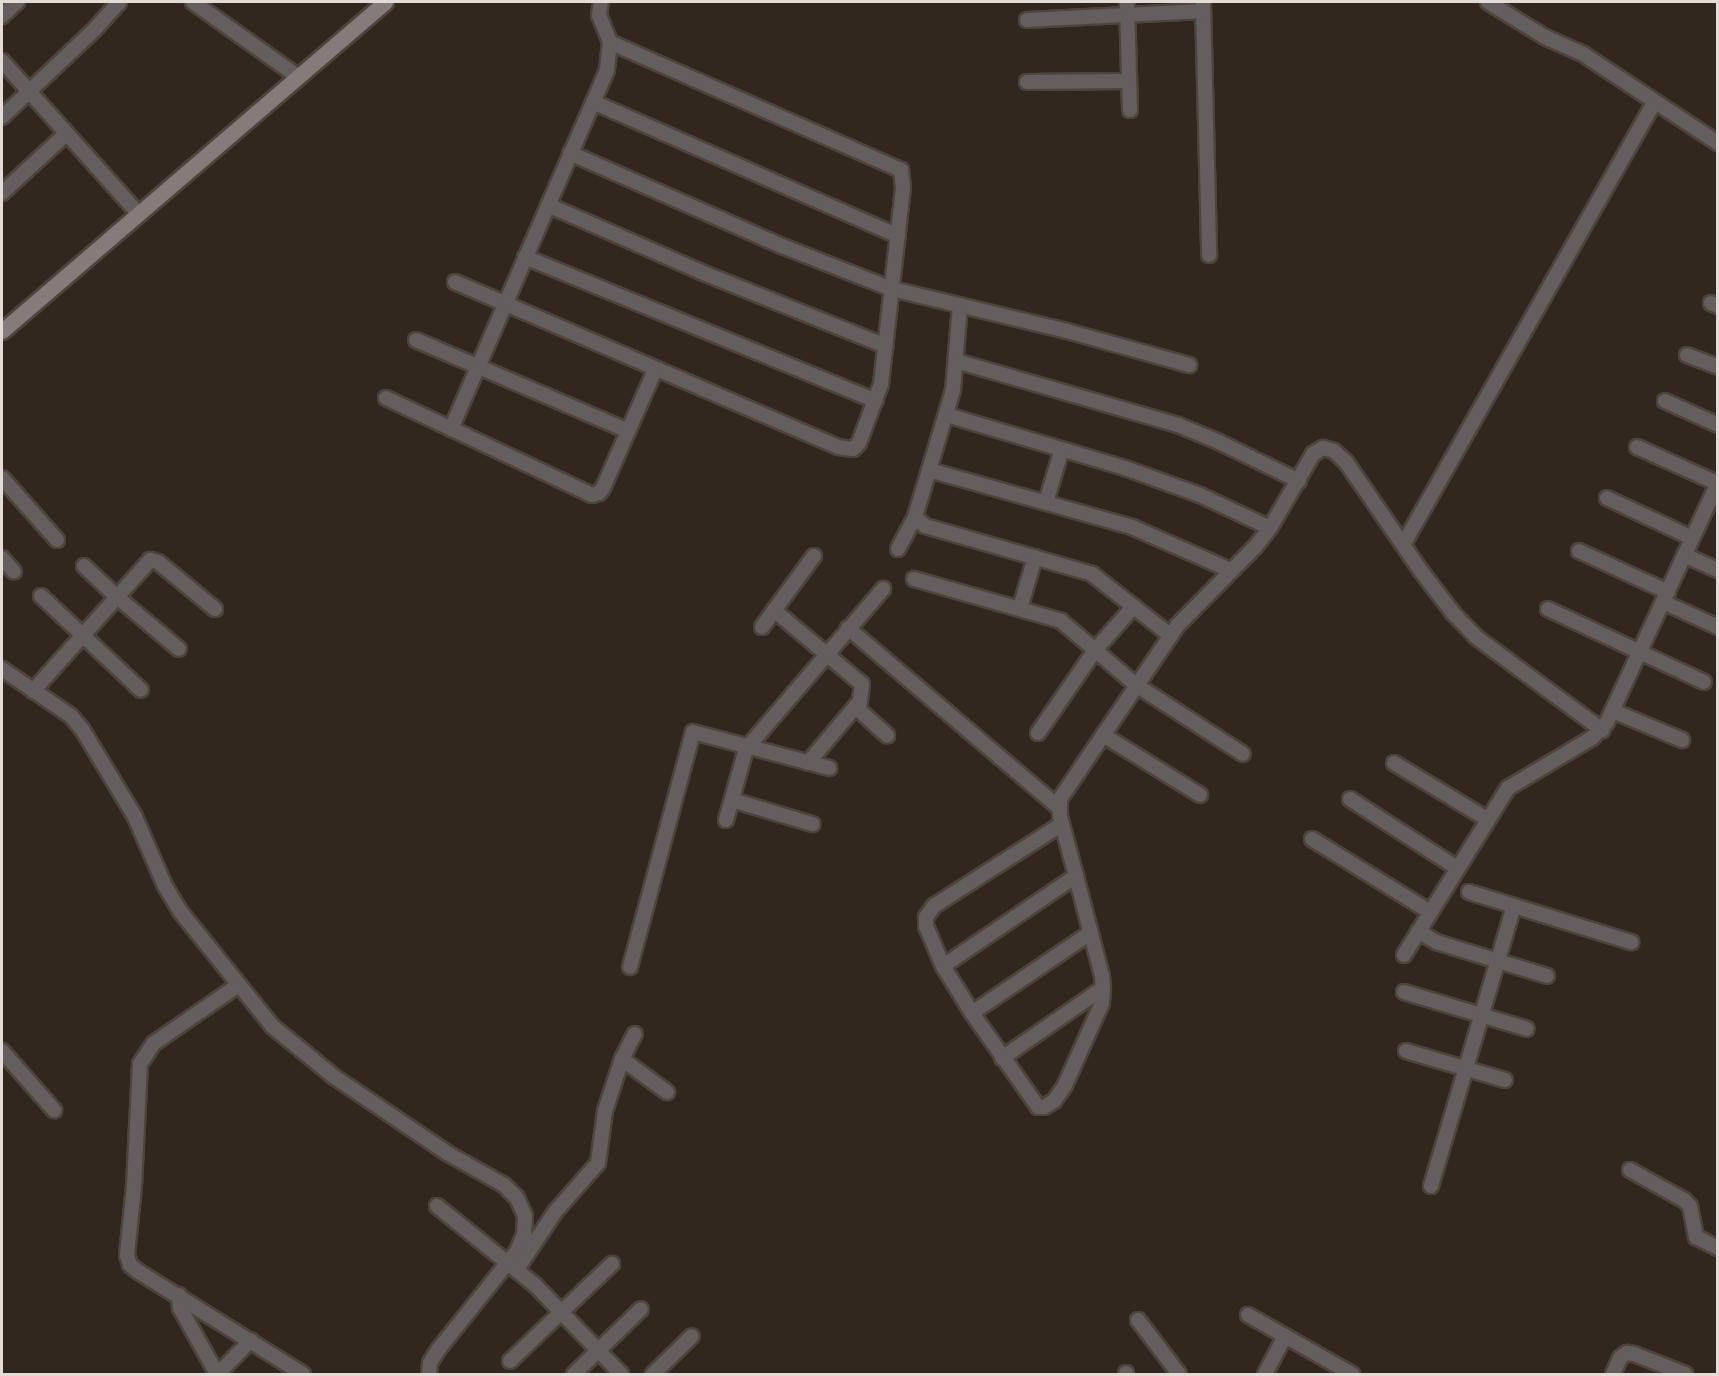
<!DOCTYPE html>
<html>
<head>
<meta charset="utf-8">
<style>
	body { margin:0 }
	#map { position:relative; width:1719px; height:1376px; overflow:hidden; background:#32271f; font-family:"Varela Round",sans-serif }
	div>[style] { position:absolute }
	.roads { filter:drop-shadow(2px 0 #4e443c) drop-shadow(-2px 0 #4e443c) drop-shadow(0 2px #4e443c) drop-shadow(0 -2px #4e443c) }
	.street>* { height:14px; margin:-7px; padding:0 7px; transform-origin:7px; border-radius:7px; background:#655e5e }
	.secondary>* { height:15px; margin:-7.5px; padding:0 7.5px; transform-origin:7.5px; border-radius:7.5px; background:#867b7b }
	span { translate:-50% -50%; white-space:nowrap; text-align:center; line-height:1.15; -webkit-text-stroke:4.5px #16110e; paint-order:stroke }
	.frame { position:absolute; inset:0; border:3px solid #e2dbd6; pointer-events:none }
</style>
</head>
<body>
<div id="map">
	<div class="roads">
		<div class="street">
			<i style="left:193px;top:2px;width:128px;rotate:35.4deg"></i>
			<i style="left:1127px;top:2px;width:108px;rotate:88.4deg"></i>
			<i style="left:1203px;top:2px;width:253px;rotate:88.6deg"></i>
			<i style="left:1488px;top:2px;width:67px;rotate:31.6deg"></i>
			<i style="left:1545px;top:37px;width:42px;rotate:24.1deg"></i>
			<i style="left:1583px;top:54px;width:162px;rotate:33.4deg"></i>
			<i style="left:2px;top:16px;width:21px;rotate:-43deg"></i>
			<i style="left:1027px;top:20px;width:176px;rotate:-2.9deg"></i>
			<i style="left:2px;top:61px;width:203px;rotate:48.2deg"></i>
			<i style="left:1027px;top:82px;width:102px;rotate:-0.6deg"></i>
			<i style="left:593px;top:102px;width:333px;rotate:23.7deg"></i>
			<i style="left:2px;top:117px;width:128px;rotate:-43.4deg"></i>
			<i style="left:95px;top:29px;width:36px;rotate:-48deg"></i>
			<i style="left:570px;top:153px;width:232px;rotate:23.7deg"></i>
			<i style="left:782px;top:246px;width:118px;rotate:21.4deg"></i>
			<i style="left:892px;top:289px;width:180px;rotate:13.5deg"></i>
			<i style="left:1067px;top:331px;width:127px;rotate:15.6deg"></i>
			<i style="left:2px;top:193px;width:87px;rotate:-42.7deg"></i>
			<i style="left:548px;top:205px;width:167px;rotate:23.6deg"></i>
			<i style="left:701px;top:272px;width:199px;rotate:21.8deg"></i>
			<i style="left:525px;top:257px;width:379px;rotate:22.3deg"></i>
			<i style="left:455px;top:282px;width:417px;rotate:23.3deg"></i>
			<i style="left:838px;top:447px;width:15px;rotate:8deg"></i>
			<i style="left:853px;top:449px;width:8px;rotate:-45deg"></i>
			<i style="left:859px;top:443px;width:63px;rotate:-69.6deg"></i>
			<i style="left:881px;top:384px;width:198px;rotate:-83.6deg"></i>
			<i style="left:903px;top:187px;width:17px;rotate:-97deg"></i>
			<i style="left:901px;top:170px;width:318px;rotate:-156.3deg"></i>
			<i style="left:1711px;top:303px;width:8px;rotate:23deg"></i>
			<i style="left:960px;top:305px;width:85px;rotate:94.7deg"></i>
			<i style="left:953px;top:390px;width:133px;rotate:106.7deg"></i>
			<i style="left:915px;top:517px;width:13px;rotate:42deg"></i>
			<i style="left:925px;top:526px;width:174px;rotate:16deg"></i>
			<i style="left:1092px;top:574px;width:100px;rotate:38.1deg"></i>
			<i style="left:416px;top:340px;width:231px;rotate:23.2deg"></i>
			<i style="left:1687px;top:355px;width:33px;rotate:21deg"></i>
			<i style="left:956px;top:361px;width:231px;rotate:16.1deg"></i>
			<i style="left:1178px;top:425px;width:44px;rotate:22.5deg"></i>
			<i style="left:1219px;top:442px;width:89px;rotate:26deg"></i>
			<i style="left:386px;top:398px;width:228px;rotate:25.2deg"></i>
			<i style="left:592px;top:495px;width:7px;rotate:-16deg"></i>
			<i style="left:599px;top:493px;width:6px;rotate:-51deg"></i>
			<i style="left:603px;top:488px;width:129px;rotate:-66.2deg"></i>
			<i style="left:1665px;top:401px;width:58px;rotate:24.4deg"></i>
			<i style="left:947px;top:415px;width:186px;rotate:16.6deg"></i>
			<i style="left:1125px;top:468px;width:80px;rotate:19.8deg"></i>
			<i style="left:1200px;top:495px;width:77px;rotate:25.2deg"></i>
			<i style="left:451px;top:429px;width:391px;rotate:-66.5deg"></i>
			<i style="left:607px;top:70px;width:28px;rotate:-84deg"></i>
			<i style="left:610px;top:42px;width:29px;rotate:-112deg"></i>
			<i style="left:599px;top:15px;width:13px;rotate:-81deg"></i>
			<i style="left:1637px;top:447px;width:88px;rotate:24.2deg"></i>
			<i style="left:929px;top:470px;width:211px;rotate:15.7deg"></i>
			<i style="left:1132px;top:527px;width:107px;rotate:23.7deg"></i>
			<i style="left:2px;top:478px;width:83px;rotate:48.4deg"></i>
			<i style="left:1607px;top:498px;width:94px;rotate:25.2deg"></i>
			<i style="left:1046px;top:502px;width:55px;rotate:-73.2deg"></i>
			<i style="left:1403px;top:545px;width:508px;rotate:-60.41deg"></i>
			<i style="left:898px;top:549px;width:36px;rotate:-62deg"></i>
			<i style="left:1579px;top:551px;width:98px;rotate:24.7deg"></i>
			<i style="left:1684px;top:555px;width:37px;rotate:24deg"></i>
			<i style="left:2px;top:558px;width:18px;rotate:49deg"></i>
			<i style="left:84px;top:566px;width:44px;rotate:43.2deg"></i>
			<i style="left:116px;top:596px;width:82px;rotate:40.1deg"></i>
			<i style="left:914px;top:579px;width:153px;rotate:15.9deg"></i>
			<i style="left:1061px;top:621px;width:99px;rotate:40.5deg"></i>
			<i style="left:1136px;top:685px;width:127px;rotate:32.8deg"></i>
			<i style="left:41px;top:596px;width:137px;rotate:43.2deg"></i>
			<i style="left:1663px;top:602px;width:60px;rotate:24.4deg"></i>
			<i style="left:1020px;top:608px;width:53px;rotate:-73.6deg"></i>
			<i style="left:1548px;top:609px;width:172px;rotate:25.1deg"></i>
			<i style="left:774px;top:610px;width:115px;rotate:40.1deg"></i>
			<i style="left:862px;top:684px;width:26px;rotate:97deg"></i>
			<i style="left:859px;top:710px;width:38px;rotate:42deg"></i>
			<i style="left:762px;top:627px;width:88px;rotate:-53.8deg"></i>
			<i style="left:848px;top:628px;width:276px;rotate:40.4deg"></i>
			<i style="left:2px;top:669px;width:83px;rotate:34.3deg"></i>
			<i style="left:71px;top:716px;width:17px;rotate:50deg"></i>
			<i style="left:82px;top:729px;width:103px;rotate:58.9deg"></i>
			<i style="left:135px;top:817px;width:75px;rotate:66.5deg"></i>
			<i style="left:165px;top:886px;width:29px;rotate:59deg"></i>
			<i style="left:180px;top:911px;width:147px;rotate:51.3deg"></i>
			<i style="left:272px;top:1026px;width:79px;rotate:39.3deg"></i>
			<i style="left:333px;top:1076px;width:138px;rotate:34deg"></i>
			<i style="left:447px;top:1153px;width:65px;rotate:29.3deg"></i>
			<i style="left:504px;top:1185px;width:18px;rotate:45deg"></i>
			<i style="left:517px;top:1198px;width:20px;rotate:66deg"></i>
			<i style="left:525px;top:1216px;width:18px;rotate:93deg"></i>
			<i style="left:524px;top:1234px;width:18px;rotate:112deg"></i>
			<i style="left:517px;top:1251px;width:127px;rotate:128.6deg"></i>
			<i style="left:438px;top:1350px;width:15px;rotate:122deg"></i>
			<i style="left:430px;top:1363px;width:11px;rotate:95deg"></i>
			<i style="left:33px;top:691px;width:176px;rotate:-48.2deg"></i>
			<i style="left:150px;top:560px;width:8px;rotate:14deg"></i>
			<i style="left:158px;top:562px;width:74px;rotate:39.5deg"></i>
			<i style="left:1613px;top:711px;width:75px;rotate:22.8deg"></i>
			<i style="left:1038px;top:733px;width:102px;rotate:-55.4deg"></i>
			<i style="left:1096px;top:649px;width:57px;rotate:-48.5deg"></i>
			<i style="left:1103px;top:735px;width:114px;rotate:31.7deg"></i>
			<i style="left:808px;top:763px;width:81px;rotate:-50deg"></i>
			<i style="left:1394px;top:763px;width:109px;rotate:31.1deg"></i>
			<i style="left:1350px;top:799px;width:127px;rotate:32.8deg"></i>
			<i style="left:732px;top:800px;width:84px;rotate:16.7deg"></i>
			<i style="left:726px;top:820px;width:74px;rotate:-74.3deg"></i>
			<i style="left:746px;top:749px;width:211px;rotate:-49.4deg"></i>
			<i style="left:1062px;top:824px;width:152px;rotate:147.4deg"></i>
			<i style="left:934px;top:906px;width:14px;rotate:126deg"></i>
			<i style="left:926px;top:917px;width:9px;rotate:90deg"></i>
			<i style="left:926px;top:926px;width:43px;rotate:67deg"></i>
			<i style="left:943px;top:966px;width:55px;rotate:58.3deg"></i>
			<i style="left:972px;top:1013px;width:115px;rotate:54.9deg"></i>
			<i style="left:1038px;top:1107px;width:6px"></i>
			<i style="left:1044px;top:1107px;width:12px;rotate:-31deg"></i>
			<i style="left:1054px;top:1101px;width:19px;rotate:-55deg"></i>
			<i style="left:1065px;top:1085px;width:90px;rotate:-65.7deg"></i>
			<i style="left:1102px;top:1003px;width:15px;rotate:-86deg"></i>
			<i style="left:1103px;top:988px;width:12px;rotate:-95deg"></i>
			<i style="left:1102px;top:976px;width:103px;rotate:-104.6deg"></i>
			<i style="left:1076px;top:876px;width:54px;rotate:-105.1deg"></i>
			<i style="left:1062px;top:824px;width:8px;rotate:-104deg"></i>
			<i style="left:1060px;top:816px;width:17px;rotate:-90deg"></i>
			<i style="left:1060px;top:799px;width:209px;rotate:-55.9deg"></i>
			<i style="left:1177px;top:626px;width:111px;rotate:-45.4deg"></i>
			<i style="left:1255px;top:547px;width:24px;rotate:-52deg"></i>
			<i style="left:1270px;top:528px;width:86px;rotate:-59.8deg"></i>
			<i style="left:1313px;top:454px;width:12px;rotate:-31deg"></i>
			<i style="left:1323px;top:448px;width:11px;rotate:15deg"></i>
			<i style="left:1334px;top:451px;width:16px;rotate:43deg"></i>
			<i style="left:1346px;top:462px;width:132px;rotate:55.5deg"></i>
			<i style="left:1421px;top:571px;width:53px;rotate:52.7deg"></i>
			<i style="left:1453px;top:613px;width:33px;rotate:46deg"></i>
			<i style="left:1476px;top:637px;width:157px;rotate:36.4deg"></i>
			<i style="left:1312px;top:839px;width:139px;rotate:31.7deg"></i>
			<i style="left:1469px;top:892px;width:170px;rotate:17.2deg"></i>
			<i style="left:1418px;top:931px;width:21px;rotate:31deg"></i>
			<i style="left:1436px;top:942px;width:116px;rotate:17deg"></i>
			<i style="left:1404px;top:955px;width:197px;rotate:-58.1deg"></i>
			<i style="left:1508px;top:788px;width:98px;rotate:-30.8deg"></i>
			<i style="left:1592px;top:738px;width:22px;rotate:-47deg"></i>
			<i style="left:1607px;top:722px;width:264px;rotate:-65.1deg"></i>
			<i style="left:943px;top:966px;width:161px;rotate:-34.1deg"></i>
			<i style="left:630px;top:967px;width:243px;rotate:-75deg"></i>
			<i style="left:693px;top:732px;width:141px;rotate:14.8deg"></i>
			<i style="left:237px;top:986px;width:101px;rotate:145.5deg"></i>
			<i style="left:154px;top:1043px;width:25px;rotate:124deg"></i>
			<i style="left:140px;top:1064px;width:122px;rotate:92.8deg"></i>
			<i style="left:134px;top:1186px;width:69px;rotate:95.8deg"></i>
			<i style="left:127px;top:1255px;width:10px;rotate:73deg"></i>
			<i style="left:130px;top:1265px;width:11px;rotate:38deg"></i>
			<i style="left:139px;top:1272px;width:193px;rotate:31.9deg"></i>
			<i style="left:1404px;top:992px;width:128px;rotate:16.7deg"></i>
			<i style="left:972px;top:1013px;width:143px;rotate:-34.1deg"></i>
			<i style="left:2px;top:1051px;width:79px;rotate:48.6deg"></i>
			<i style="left:1406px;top:1051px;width:103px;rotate:16.3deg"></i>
			<i style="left:1002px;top:1058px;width:123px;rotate:-34.7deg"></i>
			<i style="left:622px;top:1059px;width:56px;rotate:36.3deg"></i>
			<i style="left:1630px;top:1170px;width:62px;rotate:29.1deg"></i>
			<i style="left:1684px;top:1200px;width:8px;rotate:45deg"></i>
			<i style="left:1690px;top:1206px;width:32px;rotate:79deg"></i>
			<i style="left:1696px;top:1237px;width:25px;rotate:27deg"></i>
			<i style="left:1431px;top:1186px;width:292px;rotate:-73.5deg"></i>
			<i style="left:437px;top:1206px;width:126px;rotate:38.9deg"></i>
			<i style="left:535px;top:1285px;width:124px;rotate:46deg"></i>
			<i style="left:517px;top:1269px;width:69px;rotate:-56.3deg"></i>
			<i style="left:555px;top:1212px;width:65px;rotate:-48.7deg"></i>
			<i style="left:598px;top:1163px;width:52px;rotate:-82.3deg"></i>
			<i style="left:605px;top:1111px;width:55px;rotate:-71.9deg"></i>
			<i style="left:622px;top:1059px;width:28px;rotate:-63deg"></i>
			<i style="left:179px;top:1295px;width:13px;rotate:86deg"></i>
			<i style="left:180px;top:1308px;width:76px;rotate:60.7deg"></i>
			<i style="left:1248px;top:1315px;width:120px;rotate:29.6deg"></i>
			<i style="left:1138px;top:1320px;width:68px;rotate:52.8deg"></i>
			<i style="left:510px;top:1361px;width:141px;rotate:-43.6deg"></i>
			<i style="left:218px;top:1374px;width:47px;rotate:-45.9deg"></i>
			<i style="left:574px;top:1374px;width:93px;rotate:-44.1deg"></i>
			<i style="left:653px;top:1374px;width:54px;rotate:-44.3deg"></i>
			<i style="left:1126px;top:1374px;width:1px;rotate:-90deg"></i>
			<i style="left:1265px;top:1374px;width:43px;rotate:-62.2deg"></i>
			<i style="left:1613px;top:1374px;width:17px;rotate:-66deg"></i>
			<i style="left:1620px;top:1358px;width:9px;rotate:-36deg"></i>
			<i style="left:1627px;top:1353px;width:7px;rotate:8deg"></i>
			<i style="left:1634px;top:1354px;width:55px;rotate:21.4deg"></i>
		</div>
		<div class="secondary">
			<i style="left:2px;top:331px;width:505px;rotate:-40.66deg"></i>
		</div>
	</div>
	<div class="frame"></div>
</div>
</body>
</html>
